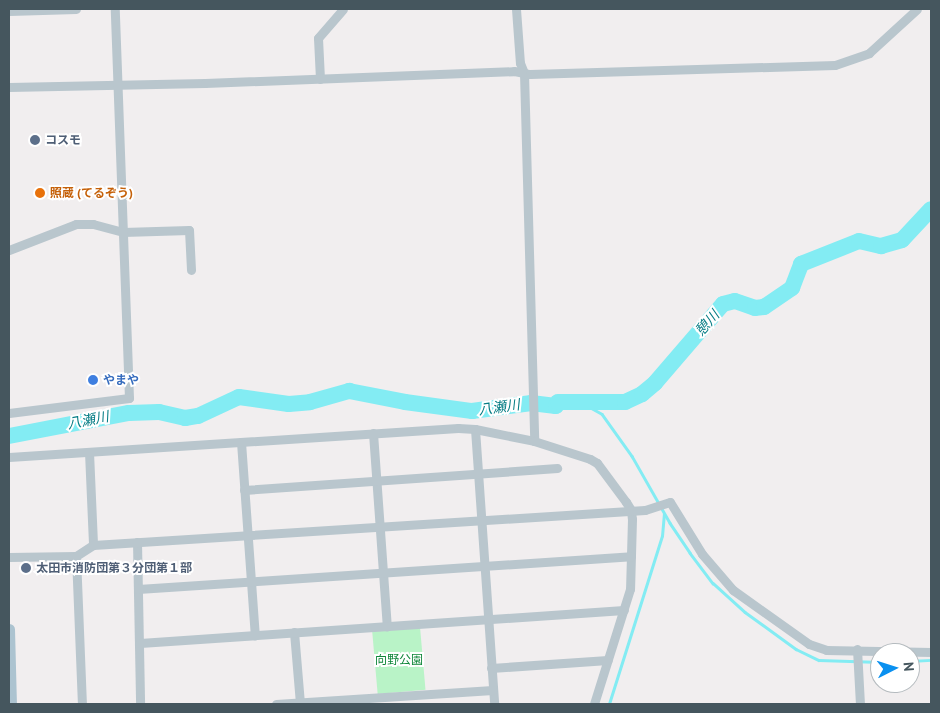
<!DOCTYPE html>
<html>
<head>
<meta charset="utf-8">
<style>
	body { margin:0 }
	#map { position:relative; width:940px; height:713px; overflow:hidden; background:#f1eeef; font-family:"PT Sans","Noto Sans JP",sans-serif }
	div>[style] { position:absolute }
	.green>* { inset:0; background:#b9f3c7; transform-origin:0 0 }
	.stream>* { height:2.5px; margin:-1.25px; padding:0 1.25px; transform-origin:1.25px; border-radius:1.25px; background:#83ecf3 }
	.river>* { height:16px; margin:-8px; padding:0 8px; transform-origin:8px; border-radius:8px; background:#83ecf3 }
	.minor>* { height:9px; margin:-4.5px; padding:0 4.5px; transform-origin:4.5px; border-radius:4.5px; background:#b9c6cd }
	.major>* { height:11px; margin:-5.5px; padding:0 5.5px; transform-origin:5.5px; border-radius:5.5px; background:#acc3d0 }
	.dots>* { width:14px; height:14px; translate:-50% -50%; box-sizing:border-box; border:2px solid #fff; border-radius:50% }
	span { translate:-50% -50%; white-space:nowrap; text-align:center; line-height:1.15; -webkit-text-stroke:4px #fff; paint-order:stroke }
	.service-label { font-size:12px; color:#4e5e75; font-weight:700 }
	.left { translate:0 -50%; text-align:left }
	.food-label { font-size:12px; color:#c56008; font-weight:700 }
	.shop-label { font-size:12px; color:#366cbe; font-weight:700 }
	.park-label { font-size:12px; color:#0f8639 }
	.water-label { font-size:14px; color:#057c84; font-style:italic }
	.frame { position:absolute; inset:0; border:10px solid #45565e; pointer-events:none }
	.north { position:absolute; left:870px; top:643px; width:50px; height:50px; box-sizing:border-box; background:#fff; border:1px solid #b5bbbf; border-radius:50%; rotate:85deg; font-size:14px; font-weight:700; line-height:20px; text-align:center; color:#45565e }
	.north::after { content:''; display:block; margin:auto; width:18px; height:22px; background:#0a90f0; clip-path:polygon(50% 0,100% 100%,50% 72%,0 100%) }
</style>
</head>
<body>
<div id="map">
	<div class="green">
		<i style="left:420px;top:627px;width:63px;height:48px;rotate:85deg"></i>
	</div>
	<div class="stream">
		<i style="left:556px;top:406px;width:30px;rotate:-2deg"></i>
		<i style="left:586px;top:405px;width:18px;rotate:29deg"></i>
		<i style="left:602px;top:414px;width:52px;rotate:54.5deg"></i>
		<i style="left:632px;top:456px;width:77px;rotate:60.4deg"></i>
		<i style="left:670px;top:523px;width:36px;rotate:56deg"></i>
		<i style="left:690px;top:553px;width:38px;rotate:53deg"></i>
		<i style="left:713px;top:583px;width:43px;rotate:42.2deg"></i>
		<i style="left:745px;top:612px;width:63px;rotate:36deg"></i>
		<i style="left:796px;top:649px;width:25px;rotate:26deg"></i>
		<i style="left:819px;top:660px;width:61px;rotate:1.9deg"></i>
		<i style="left:910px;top:661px;width:21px;rotate:-3deg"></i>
		<i style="left:609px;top:704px;width:176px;rotate:-72.5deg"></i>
		<i style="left:662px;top:536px;width:22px;rotate:-85deg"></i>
	</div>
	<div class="river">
		<i style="left:9px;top:436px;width:122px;rotate:-10.9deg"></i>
		<i style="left:129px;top:413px;width:30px;rotate:-2deg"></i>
		<i style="left:159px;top:412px;width:27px;rotate:13deg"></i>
		<i style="left:185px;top:418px;width:13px;rotate:-9deg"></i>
		<i style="left:198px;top:416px;width:45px;rotate:-24.9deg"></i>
		<i style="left:239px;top:397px;width:50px;rotate:8deg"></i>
		<i style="left:289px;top:404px;width:21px;rotate:-5deg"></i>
		<i style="left:310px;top:402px;width:41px;rotate:-15.8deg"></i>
		<i style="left:349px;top:391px;width:57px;rotate:11.1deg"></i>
		<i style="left:405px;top:402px;width:68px;rotate:7.7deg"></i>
		<i style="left:472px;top:411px;width:60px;rotate:-7.7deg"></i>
		<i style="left:531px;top:403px;width:25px;rotate:7deg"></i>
		<i style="left:556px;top:406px;width:4px;rotate:-63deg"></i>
		<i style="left:558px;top:402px;width:67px"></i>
		<i style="left:625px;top:402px;width:19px;rotate:-25deg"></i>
		<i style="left:642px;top:394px;width:17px;rotate:-40deg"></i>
		<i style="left:655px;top:383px;width:104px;rotate:-49.3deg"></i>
		<i style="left:723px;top:304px;width:12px;rotate:-14deg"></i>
		<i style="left:735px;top:301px;width:21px;rotate:19deg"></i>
		<i style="left:755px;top:308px;width:9px;rotate:-6deg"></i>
		<i style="left:764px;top:307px;width:34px;rotate:-34deg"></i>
		<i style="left:792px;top:288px;width:26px;rotate:-69deg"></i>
		<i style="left:801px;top:264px;width:62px;rotate:-21.6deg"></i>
		<i style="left:859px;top:241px;width:23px;rotate:13deg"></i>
		<i style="left:881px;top:246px;width:22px;rotate:-16deg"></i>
		<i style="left:902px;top:240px;width:42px;rotate:-46.9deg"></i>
	</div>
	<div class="minor">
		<i style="left:516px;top:9px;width:54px;rotate:85.8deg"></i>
		<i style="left:520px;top:63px;width:11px;rotate:68deg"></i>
		<i style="left:524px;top:73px;width:368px;rotate:88.4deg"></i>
		<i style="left:9px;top:11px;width:67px;rotate:-1.7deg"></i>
		<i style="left:320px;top:79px;width:41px;rotate:-92.8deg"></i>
		<i style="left:318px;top:38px;width:38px;rotate:-49deg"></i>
		<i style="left:9px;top:87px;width:196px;rotate:-1.2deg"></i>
		<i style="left:205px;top:83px;width:309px;rotate:-2.2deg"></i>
		<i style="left:514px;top:71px;width:16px;rotate:11deg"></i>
		<i style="left:530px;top:74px;width:305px;rotate:-1.7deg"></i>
		<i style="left:835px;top:65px;width:36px;rotate:-19deg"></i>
		<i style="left:869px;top:53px;width:65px;rotate:-42.5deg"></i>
		<i style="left:9px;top:250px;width:72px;rotate:-21.2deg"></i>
		<i style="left:76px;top:224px;width:17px"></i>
		<i style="left:93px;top:224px;width:31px;rotate:15deg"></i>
		<i style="left:123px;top:232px;width:66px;rotate:-1.7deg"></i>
		<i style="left:189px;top:230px;width:40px;rotate:87.1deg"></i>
		<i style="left:9px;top:413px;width:121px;rotate:-7.1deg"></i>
		<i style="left:129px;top:398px;width:389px;rotate:-92.1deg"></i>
		<i style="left:475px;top:429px;width:276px;rotate:86deg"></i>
		<i style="left:373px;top:433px;width:194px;rotate:85.9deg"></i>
		<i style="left:241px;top:442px;width:194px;rotate:85.9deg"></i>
		<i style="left:89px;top:452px;width:93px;rotate:87.5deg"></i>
		<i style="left:9px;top:457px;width:450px;rotate:-3.7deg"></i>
		<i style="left:458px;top:428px;width:17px;rotate:3deg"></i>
		<i style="left:475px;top:429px;width:60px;rotate:11.5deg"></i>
		<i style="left:534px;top:441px;width:59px;rotate:17.8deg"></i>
		<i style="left:590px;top:459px;width:8px;rotate:30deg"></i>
		<i style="left:597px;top:463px;width:49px;rotate:53.4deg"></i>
		<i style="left:626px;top:502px;width:9px;rotate:58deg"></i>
		<i style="left:631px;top:510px;width:9px;rotate:84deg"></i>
		<i style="left:632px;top:519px;width:70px;rotate:91.6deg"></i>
		<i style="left:630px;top:589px;width:121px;rotate:107.4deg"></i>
		<i style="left:244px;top:490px;width:314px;rotate:-4deg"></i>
		<i style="left:137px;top:542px;width:162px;rotate:88.9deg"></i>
		<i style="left:76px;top:556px;width:148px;rotate:87.7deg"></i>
		<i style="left:9px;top:557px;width:67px;rotate:-0.9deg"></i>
		<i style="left:76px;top:556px;width:20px;rotate:-33deg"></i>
		<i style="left:93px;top:545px;width:553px;rotate:-3.63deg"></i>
		<i style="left:645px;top:510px;width:26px;rotate:-18deg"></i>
		<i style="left:670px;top:502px;width:61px;rotate:58.4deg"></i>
		<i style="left:702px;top:554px;width:48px;rotate:49.3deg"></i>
		<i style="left:733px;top:590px;width:93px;rotate:35.4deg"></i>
		<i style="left:809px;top:644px;width:18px;rotate:19deg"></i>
		<i style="left:826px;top:650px;width:105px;rotate:1.1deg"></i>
		<i style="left:138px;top:589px;width:494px;rotate:-3.8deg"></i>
		<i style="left:294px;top:632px;width:72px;rotate:85.2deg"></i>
		<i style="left:140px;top:643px;width:485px;rotate:-3.9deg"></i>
		<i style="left:857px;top:649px;width:55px;rotate:86.9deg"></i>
		<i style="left:491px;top:668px;width:117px;rotate:-3.9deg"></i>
		<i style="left:276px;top:704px;width:217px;rotate:-3.7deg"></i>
	</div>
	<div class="major">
		<i style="left:9px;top:629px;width:75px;rotate:88.5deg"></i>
	</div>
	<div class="dots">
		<i style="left:35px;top:140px;background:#5c6f8a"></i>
		<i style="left:40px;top:193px;background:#e8710a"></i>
		<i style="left:93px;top:380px;background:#3f7fe0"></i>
		<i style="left:26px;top:568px;background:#5c6f8a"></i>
	</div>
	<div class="service-label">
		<span class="left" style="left:45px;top:140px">コスモ</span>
		<span class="left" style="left:36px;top:568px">太田市消防団第３分団第１部</span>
	</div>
	<div class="food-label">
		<span class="left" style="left:50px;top:193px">照蔵 (てるぞう)</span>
	</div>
	<div class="shop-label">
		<span class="left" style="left:103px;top:380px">やまや</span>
	</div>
	<div class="park-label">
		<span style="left:399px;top:660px">向野公園</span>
	</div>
	<div class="water-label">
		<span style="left:707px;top:323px;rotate:-49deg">憩川</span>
		<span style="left:499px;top:407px;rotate:-8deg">八瀬川</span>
		<span style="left:88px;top:420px;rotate:-11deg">八瀬川</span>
	</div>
	<div class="frame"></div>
	<div class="north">N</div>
</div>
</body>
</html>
